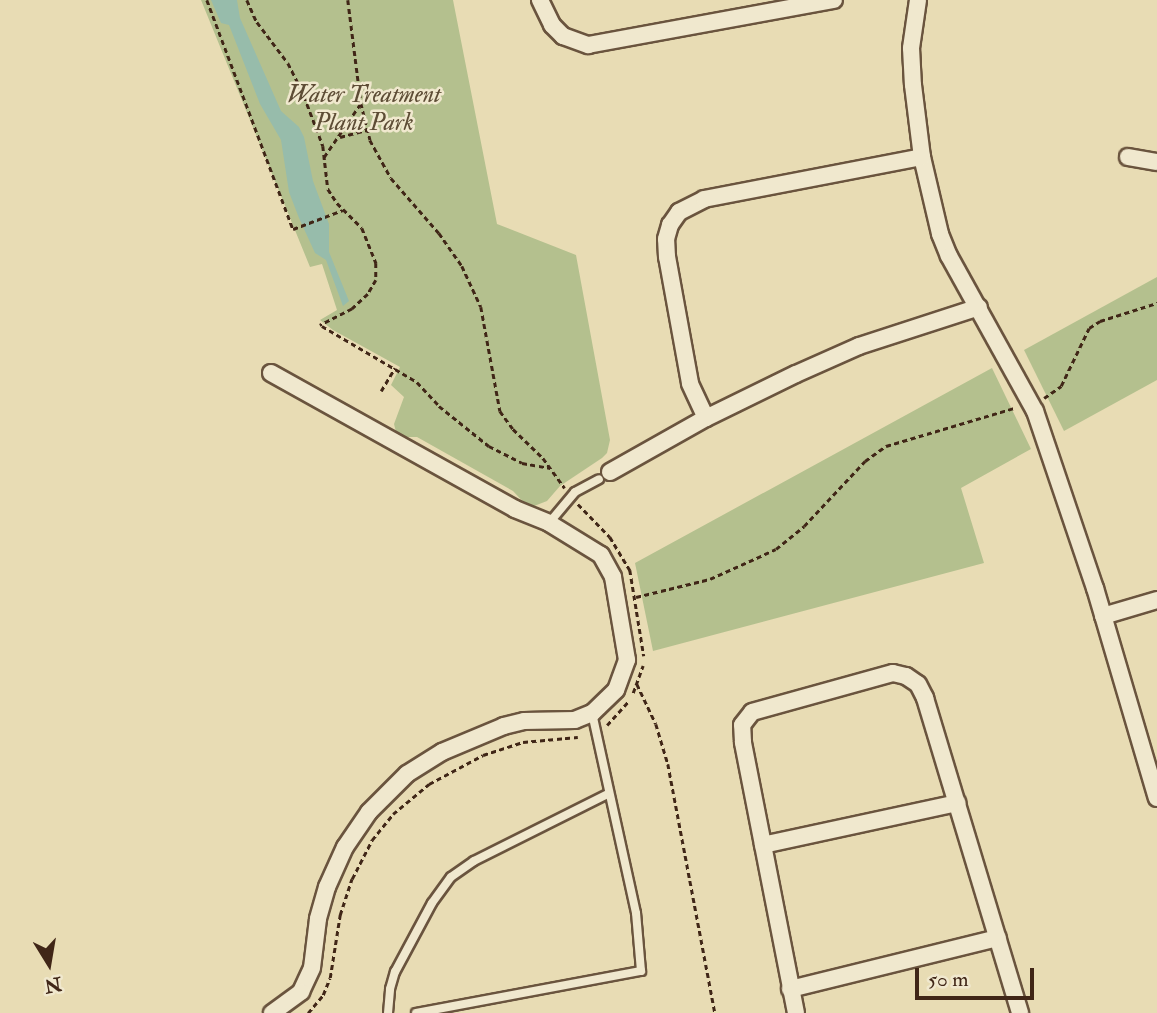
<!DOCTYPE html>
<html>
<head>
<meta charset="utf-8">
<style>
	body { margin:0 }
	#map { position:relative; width:1157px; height:1013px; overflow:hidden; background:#e8dcb4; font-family:"IM FELL Double Pica",serif }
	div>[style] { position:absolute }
	.green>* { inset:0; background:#b4c08e }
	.water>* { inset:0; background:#97bcab }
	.path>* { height:2.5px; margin-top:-1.25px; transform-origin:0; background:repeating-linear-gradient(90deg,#402617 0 5px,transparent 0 8.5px) }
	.roads { filter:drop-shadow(2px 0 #6a543e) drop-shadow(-2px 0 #6a543e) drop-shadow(0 2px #6a543e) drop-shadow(0 -2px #6a543e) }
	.lane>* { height:8px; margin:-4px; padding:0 4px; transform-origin:4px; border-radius:4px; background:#f0e8ce }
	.street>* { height:16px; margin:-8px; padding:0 8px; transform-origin:8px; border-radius:8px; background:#f0e8ce }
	span { translate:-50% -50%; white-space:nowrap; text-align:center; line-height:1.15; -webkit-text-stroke:5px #f0e8ce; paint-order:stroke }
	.park-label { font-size:24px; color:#5d4c35; font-style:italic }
	.north { position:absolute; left:14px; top:929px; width:70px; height:70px; -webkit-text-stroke:5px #f0e8ce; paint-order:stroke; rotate:169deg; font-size:19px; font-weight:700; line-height:28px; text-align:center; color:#402617 }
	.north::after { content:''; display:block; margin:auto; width:24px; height:32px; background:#402617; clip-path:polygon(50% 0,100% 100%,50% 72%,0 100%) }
	.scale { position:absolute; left:915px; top:968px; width:119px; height:32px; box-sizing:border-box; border:4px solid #402617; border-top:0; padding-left:9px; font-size:21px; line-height:24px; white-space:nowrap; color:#402617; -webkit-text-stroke:5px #f0e8ce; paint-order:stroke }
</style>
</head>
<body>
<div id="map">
	<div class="green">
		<i style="clip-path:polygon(201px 0,453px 0,497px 224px,576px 255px,610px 440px,607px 453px,602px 458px,560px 486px,547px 501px,529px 508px,513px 491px,417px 437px,404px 437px,396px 432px,394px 424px,404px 397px,391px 385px,400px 367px,333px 330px,320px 320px,337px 310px,322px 264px,310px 267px)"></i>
		<i style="clip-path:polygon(1157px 277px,1157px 380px,1064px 431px,1024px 350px)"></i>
		<i style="clip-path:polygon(992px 368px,1031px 449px,961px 488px,984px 563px,653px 651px,635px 563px)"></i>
	</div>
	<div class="water">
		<i style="clip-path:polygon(211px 0,237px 0,240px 18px,281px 111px,299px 127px,304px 137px,313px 181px,329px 224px,329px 252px,349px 301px,343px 306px,326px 260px,315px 253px,299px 218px,289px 192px,281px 140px,260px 104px,229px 25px,221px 23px)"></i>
	</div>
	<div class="path">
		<i style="left:207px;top:0;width:245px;rotate:69.4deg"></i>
		<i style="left:293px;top:229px;width:53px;rotate:-20.8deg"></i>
		<i style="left:247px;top:0;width:24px;rotate:66deg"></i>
		<i style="left:257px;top:22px;width:51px;rotate:52.9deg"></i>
		<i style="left:288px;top:63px;width:28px;rotate:63deg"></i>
		<i style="left:301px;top:88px;width:62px;rotate:69.2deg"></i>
		<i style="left:323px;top:146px;width:43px;rotate:83.4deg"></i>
		<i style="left:328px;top:189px;width:17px;rotate:57deg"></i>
		<i style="left:337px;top:203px;width:35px;rotate:45deg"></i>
		<i style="left:362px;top:228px;width:38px;rotate:68deg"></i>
		<i style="left:376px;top:263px;width:17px;rotate:90deg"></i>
		<i style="left:376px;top:280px;width:16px;rotate:120deg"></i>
		<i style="left:368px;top:294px;width:22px;rotate:137deg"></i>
		<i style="left:352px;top:309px;width:36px;rotate:153deg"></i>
		<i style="left:348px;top:0;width:104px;rotate:82.8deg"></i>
		<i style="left:361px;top:103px;width:38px;rotate:76deg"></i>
		<i style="left:370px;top:140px;width:43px;rotate:61.1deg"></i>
		<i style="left:391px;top:178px;width:73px;rotate:48.9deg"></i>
		<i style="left:439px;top:233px;width:40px;rotate:55.1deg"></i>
		<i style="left:462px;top:266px;width:45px;rotate:65.1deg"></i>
		<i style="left:481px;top:307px;width:106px;rotate:79.6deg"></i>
		<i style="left:500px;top:411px;width:22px;rotate:54deg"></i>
		<i style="left:513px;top:429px;width:42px;rotate:44deg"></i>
		<i style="left:543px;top:458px;width:37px;rotate:54deg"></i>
		<i style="left:340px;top:137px;width:28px;rotate:-15deg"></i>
		<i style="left:324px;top:157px;width:65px;rotate:-55.6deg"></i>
		<i style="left:322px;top:326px;width:110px;rotate:30.5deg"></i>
		<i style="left:417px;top:382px;width:33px;rotate:47deg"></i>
		<i style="left:439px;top:406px;width:64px;rotate:38.7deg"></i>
		<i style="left:489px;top:446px;width:37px;rotate:27deg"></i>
		<i style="left:522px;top:463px;width:28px;rotate:10deg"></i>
		<i style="left:381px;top:391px;width:27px;rotate:-59deg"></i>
		<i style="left:1044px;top:398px;width:21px;rotate:-35deg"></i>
		<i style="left:1061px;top:386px;width:64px;rotate:-64.2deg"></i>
		<i style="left:1089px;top:328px;width:13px;rotate:-32deg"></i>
		<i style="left:1100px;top:321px;width:60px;rotate:-17.5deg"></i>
		<i style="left:578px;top:504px;width:46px;rotate:45.9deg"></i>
		<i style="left:610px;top:537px;width:39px;rotate:59deg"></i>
		<i style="left:630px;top:570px;width:87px;rotate:80.8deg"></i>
		<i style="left:636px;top:597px;width:76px;rotate:-13.7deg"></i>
		<i style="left:710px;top:579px;width:72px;rotate:-24.4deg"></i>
		<i style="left:776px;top:549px;width:36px;rotate:-39deg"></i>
		<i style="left:804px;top:526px;width:89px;rotate:-46.8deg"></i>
		<i style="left:865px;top:461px;width:26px;rotate:-36deg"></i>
		<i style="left:886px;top:446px;width:134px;rotate:-16.5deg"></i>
		<i style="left:637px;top:684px;width:44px;rotate:64.6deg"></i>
		<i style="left:656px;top:724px;width:42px;rotate:73.3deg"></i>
		<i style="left:668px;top:764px;width:253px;rotate:79.3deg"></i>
		<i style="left:633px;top:693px;width:29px;rotate:-70deg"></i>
		<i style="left:607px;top:725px;width:31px;rotate:-48deg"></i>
		<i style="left:308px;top:1013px;width:23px;rotate:-50deg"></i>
		<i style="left:323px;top:995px;width:18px;rotate:-68deg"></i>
		<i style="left:330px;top:978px;width:64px;rotate:-81deg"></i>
		<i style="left:340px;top:915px;width:38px;rotate:-72deg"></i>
		<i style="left:352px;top:879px;width:44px;rotate:-62.9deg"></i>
		<i style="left:372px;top:840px;width:33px;rotate:-51deg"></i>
		<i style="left:393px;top:814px;width:47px;rotate:-39.8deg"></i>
		<i style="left:429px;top:784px;width:61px;rotate:-28.2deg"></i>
		<i style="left:483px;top:755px;width:42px;rotate:-18deg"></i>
		<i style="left:523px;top:742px;width:55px;rotate:-5.2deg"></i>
	</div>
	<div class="roads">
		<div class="lane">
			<i style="left:549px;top:523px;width:40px;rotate:-50deg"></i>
			<i style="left:575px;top:492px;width:27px;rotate:-28deg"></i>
			<i style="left:388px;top:1013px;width:24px;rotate:-85deg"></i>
			<i style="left:390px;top:989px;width:18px;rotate:-74deg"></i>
			<i style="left:395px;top:972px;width:78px;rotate:-61.8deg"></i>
			<i style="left:432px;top:903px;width:32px;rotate:-54deg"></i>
			<i style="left:451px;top:877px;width:28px;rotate:-35deg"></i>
			<i style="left:474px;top:861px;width:150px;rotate:-26.6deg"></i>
			<i style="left:416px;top:1013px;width:229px;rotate:-10.6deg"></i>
			<i style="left:641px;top:971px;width:58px;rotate:-94.9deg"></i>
			<i style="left:636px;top:913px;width:205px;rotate:-102.4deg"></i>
		</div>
		<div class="street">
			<i style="left:540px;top:0;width:28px;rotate:64deg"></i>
			<i style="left:552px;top:25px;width:16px;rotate:45deg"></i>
			<i style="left:563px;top:36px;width:27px;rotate:20deg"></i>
			<i style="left:588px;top:45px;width:250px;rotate:-10.4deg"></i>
			<i style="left:918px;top:0;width:49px;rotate:98.3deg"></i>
			<i style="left:911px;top:48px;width:37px;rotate:87deg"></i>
			<i style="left:913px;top:85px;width:73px;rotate:82.9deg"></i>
			<i style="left:922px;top:157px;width:79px;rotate:76.8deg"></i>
			<i style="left:940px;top:234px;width:24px;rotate:68deg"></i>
			<i style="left:949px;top:256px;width:177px;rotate:61deg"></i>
			<i style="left:1035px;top:411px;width:187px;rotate:71.3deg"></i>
			<i style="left:1095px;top:588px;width:219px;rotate:73.6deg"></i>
			<i style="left:1128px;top:157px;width:29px;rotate:10deg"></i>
			<i style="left:271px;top:373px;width:279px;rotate:29.1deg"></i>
			<i style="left:515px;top:509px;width:37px;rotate:22deg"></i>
			<i style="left:549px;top:523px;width:61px;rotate:31.6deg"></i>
			<i style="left:601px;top:555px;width:25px;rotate:61deg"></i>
			<i style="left:613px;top:577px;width:84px;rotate:80.4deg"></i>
			<i style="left:627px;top:660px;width:32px;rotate:110deg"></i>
			<i style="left:616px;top:690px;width:33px;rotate:136deg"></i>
			<i style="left:592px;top:713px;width:18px;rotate:158deg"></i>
			<i style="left:575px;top:720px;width:51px;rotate:178.9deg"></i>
			<i style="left:524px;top:721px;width:21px;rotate:166deg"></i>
			<i style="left:504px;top:726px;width:67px;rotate:157.2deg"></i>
			<i style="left:442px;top:752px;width:41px;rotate:147.8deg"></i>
			<i style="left:407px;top:774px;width:54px;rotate:135deg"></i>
			<i style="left:369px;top:812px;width:42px;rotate:124.4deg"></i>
			<i style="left:345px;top:847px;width:44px;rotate:114.2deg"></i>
			<i style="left:327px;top:887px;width:33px;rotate:106deg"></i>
			<i style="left:318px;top:919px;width:49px;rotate:97deg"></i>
			<i style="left:312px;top:968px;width:26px;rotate:115deg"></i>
			<i style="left:301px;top:992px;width:36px;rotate:144deg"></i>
			<i style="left:706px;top:418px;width:38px;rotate:-115deg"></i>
			<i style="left:690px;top:383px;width:128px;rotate:-100.3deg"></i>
			<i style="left:667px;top:257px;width:18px;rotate:-93deg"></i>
			<i style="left:666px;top:239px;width:15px;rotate:-74deg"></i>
			<i style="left:670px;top:225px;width:16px;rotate:-55deg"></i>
			<i style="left:679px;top:212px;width:28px;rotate:-27deg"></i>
			<i style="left:704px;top:199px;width:222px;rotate:-10.9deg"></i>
			<i style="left:610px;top:472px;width:110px;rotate:-29.4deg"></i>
			<i style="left:706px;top:418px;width:100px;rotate:-26.1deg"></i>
			<i style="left:796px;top:374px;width:69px;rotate:-24deg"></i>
			<i style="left:859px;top:346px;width:126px;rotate:-18deg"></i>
			<i style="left:1103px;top:616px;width:56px;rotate:-16.5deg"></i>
			<i style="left:763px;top:845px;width:199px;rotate:-12.2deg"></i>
			<i style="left:790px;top:989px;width:214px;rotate:-13.8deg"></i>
			<i style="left:796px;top:1013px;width:276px;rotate:-101.1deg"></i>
			<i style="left:743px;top:742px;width:17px;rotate:-93deg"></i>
			<i style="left:742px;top:725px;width:16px;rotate:-52deg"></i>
			<i style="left:752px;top:712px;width:146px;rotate:-15.5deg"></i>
			<i style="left:893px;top:673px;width:13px;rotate:13deg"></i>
			<i style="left:906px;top:676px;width:14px;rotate:34deg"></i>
			<i style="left:918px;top:684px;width:16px;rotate:63deg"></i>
			<i style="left:925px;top:698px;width:329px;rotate:73.2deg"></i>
		</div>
	</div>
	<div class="park-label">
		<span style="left:364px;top:109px">Water Treatment<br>Plant Park</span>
	</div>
	<div class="north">N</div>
	<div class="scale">50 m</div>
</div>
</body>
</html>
